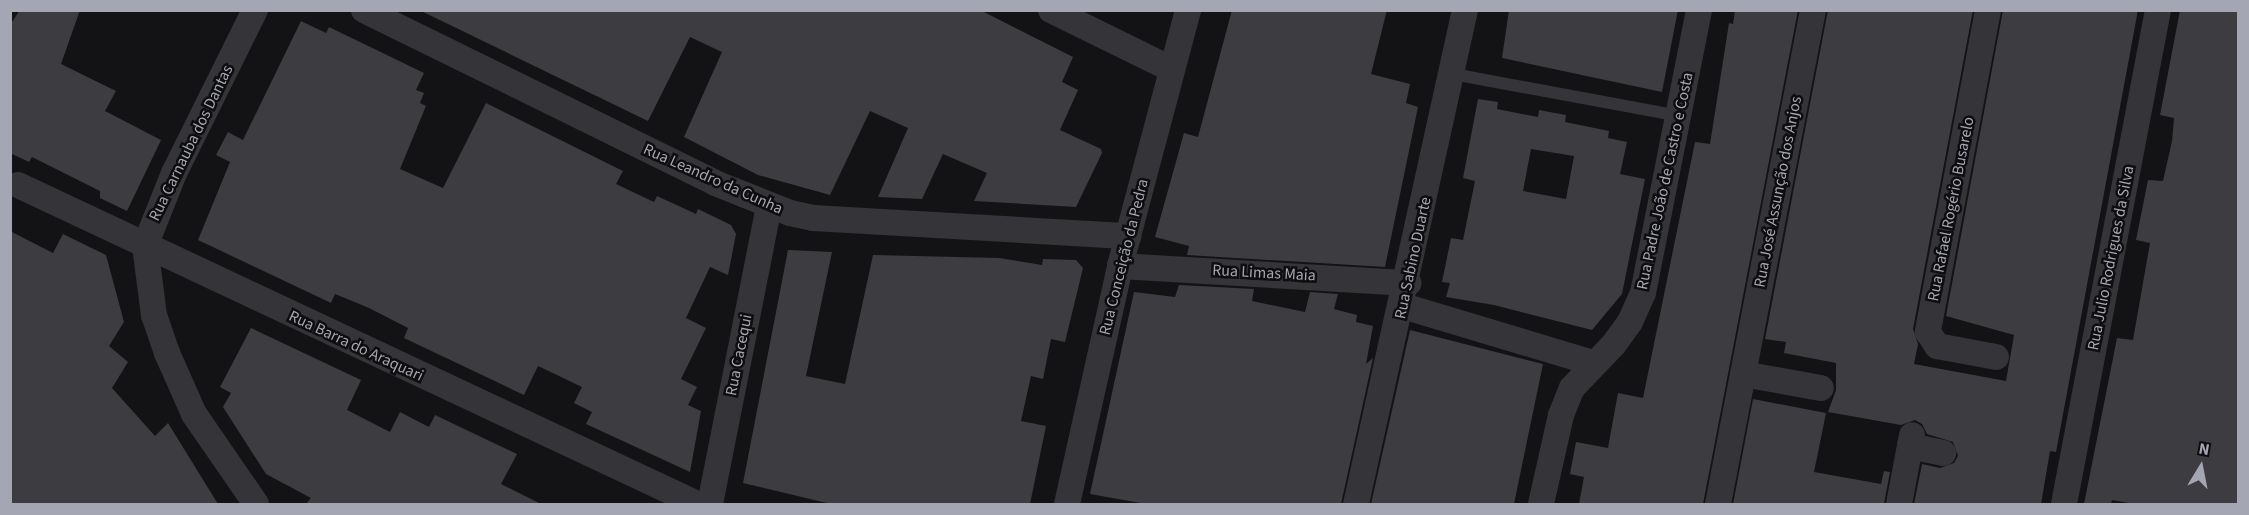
<!DOCTYPE html>
<html>
<head>
<meta charset="utf-8">
<style>
	body { margin:0 }
	#map { position:relative; width:2249px; height:515px; overflow:hidden; background:#131214; font-family:"Source Sans 3",sans-serif }
	div>[style] { position:absolute }
	.building>* { inset:0; background:#3d3c41 }
	.service>* { height:12px; margin:-6px; padding:0 6px; transform-origin:6px; border-radius:6px; background:#343439 }
	.minor>* { height:26px; margin:-13px; padding:0 13px; transform-origin:13px; border-radius:13px; background:#343439 }
	span { translate:-50% -50%; white-space:nowrap; text-align:center; line-height:1.15; -webkit-text-stroke:5px #0e0e0f; paint-order:stroke }
	.street-label { font-size:16px; color:#a4a6b4 }
	.frame { position:absolute; inset:0; border:12px solid #a4a6b4; pointer-events:none }
	.north { position:absolute; left:2171px; top:437px; width:60px; height:60px; -webkit-text-stroke:4px #0e0e0f; paint-order:stroke; rotate:10deg; font-size:16px; font-weight:700; line-height:24px; text-align:center; color:#a4a6b4 }
	.north::after { content:''; display:block; margin:auto; width:21px; height:27px; background:#a4a6b4; clip-path:polygon(50% 0,100% 100%,50% 72%,0 100%) }
</style>
</head>
<body>
<div id="map">
	<div class="building">
		<i style="clip-path:polygon(20px 10px,80px 10px,61px 64px,116px 91px,105px 111px,161px 140px,127px 211px,100px 198px,100px 191px,32px 157px,29px 162px,10px 153px,10px 25px)"></i>
		<i style="clip-path:polygon(419px 10px,980px 10px,1073px 57px,1062px 82px,1078px 90px,1060px 130px,1101px 149px,1102px 153px,1076px 207px,974px 201px,987px 173px,943px 154px,922px 199px,878px 197px,908px 128px,870px 111px,830px 195px,758px 175px,684px 137px,722px 52px,690px 37px,648px 121px)"></i>
		<i style="clip-path:polygon(1232px 10px,1387px 10px,1371px 74px,1410px 84px,1406px 103px,1418px 107px,1385px 267px,1187px 255px,1189px 246px,1155px 237px,1184px 133px,1198px 137px)"></i>
		<i style="clip-path:polygon(1509px 10px,1678px 10px,1662px 92px,1502px 58px)"></i>
		<i style="clip-path:polygon(1735px 10px,1798px 10px,1703px 504px,1579px 504px,1584px 477px,1570px 474px,1576px 442px,1608px 448px,1618px 393px,1643px 398px,1695px 142px,1710px 144px,1729px 23px,1733px 24px)"></i>
		<i style="clip-path:polygon(1828px 10px,1973px 10px,1913px 329px,1918px 344px,1914px 364px,2006px 381px,2014px 335px,1946px 316px,2003px 10px,2138px 10px,2056px 452px,2050px 451px,2041px 504px,1914px 504px,1922px 464px,1940px 468px,1954px 463px,1958px 456px,1953px 442px,1927px 434px,1922px 424px,1915px 420px,1901px 425px,1828px 412px,1836px 390px,1836px 363px,1784px 353px,1786px 342px,1765px 339px)"></i>
		<i style="clip-path:polygon(2180px 10px,2238px 10px,2238px 504px,2134px 504px,2112px 500px,2111px 504px,2084px 504px,2117px 338px,2133px 340px,2150px 243px,2136px 240px,2148px 180px,2163px 181px,2172px 141px,2174px 118px,2160px 115px)"></i>
		<i style="clip-path:polygon(301px 21px,326px 33px,329px 27px,424px 73px,416px 90px,424px 93px,420px 103px,426px 106px,400px 169px,443px 188px,486px 103px,623px 171px,616px 184px,654px 202px,657px 196px,696px 214px,698px 209px,731px 225px,736px 234px,728px 275px,710px 267px,686px 318px,706px 328px,681px 379px,697px 387px,688px 405px,701px 411px,690px 472px,586px 424px,592px 412px,574px 403px,582px 387px,538px 366px,524px 395px,404px 338px,408px 328px,369px 308px,335px 294px,331px 303px,198px 240px,230px 162px,216px 155px,228px 132px,243px 140px)"></i>
		<i style="clip-path:polygon(evenodd,1478px 99px,1498px 102px,1497px 109px,1538px 117px,1539px 110px,1566px 115px,1565px 122px,1609px 131px,1608px 138px,1627px 142px,1620px 174px,1645px 179px,1622px 294px,1592px 330px,1494px 305px,1446px 297px,1450px 283px,1442px 282px,1451px 238px,1463px 240px,1475px 181px,1463px 178px,1478px 99px,1531px 149px,1574px 156px,1566px 199px,1523px 191px,1531px 149px)"></i>
		<i style="clip-path:polygon(10px 231px,53px 253px,63px 234px,106px 255px,124px 322px,109px 346px,128px 362px,112px 388px,155px 436px,168px 423px,218px 504px,10px 504px)"></i>
		<i style="clip-path:polygon(788px 250px,832px 252px,806px 376px,845px 384px,873px 255px,999px 258px,1042px 265px,1043px 259px,1076px 260px,1083px 268px,1065px 342px,1051px 339px,1043px 379px,1031px 376px,1021px 421px,1046px 426px,1030px 504px,831px 504px,743px 483px)"></i>
		<i style="clip-path:polygon(1179px 285px,1254px 289px,1252px 301px,1305px 312px,1310px 292px,1338px 294px,1334px 309px,1357px 315px,1356px 322px,1373px 326px,1366px 364px,1373px 358px,1341px 504px,1146px 504px,1090px 494px,1134px 292px,1175px 297px)"></i>
		<i style="clip-path:polygon(251px 328px,361px 380px,347px 410px,390px 432px,400px 412px,429px 427px,435px 415px,517px 454px,501px 484px,541px 504px,306px 504px,311px 498px,266px 474px,223px 407px,231px 393px,220px 387px)"></i>
		<i style="clip-path:polygon(1410px 330px,1543px 364px,1514px 504px,1371px 504px)"></i>
		<i style="clip-path:polygon(1753px 399px,1826px 413px,1814px 472px,1881px 484px,1884px 471px,1890px 472px,1884px 504px,1733px 504px)"></i>
	</div>
	<div class="service">
		<i style="left:1453px;top:74px;width:230px;rotate:10.5deg"></i>
	</div>
	<div class="minor">
		<i style="left:255px;top:10px;width:182px;rotate:116.4deg"></i>
		<i style="left:174px;top:173px;width:79px;rotate:111.7deg"></i>
		<i style="left:145px;top:246px;width:70px;rotate:82.6deg"></i>
		<i style="left:154px;top:315px;width:40px;rotate:71.1deg"></i>
		<i style="left:167px;top:353px;width:67px;rotate:66.1deg"></i>
		<i style="left:194px;top:414px;width:109px;rotate:55.4deg"></i>
		<i style="left:364px;top:10px;width:391px;rotate:26.2deg"></i>
		<i style="left:715px;top:183px;width:81px;rotate:21.8deg"></i>
		<i style="left:790px;top:213px;width:24px;rotate:12deg"></i>
		<i style="left:813px;top:218px;width:316px;rotate:3.3deg"></i>
		<i style="left:1051px;top:10px;width:134px;rotate:26.2deg"></i>
		<i style="left:1988px;top:10px;width:328px;rotate:100.6deg"></i>
		<i style="left:1928px;top:332px;width:17px;rotate:57deg"></i>
		<i style="left:1937px;top:346px;width:60px;rotate:10.6deg"></i>
		<i style="left:18px;top:185px;width:750px;rotate:25.16deg"></i>
		<i style="left:1120px;top:266px;width:289px;rotate:3.4deg"></i>
		<i style="left:1403px;top:306px;width:198px;rotate:16.7deg"></i>
		<i style="left:1743px;top:374px;width:79px;rotate:10.2deg"></i>
		<i style="left:1910px;top:446px;width:34px;rotate:12deg"></i>
		<i style="left:710px;top:504px;width:304px;rotate:-78.8deg"></i>
		<i style="left:1067px;top:504px;width:244px;rotate:-77.4deg"></i>
		<i style="left:1120px;top:266px;width:265px;rotate:-75.1deg"></i>
		<i style="left:1356px;top:504px;width:506px;rotate:-77.56deg"></i>
		<i style="left:1541px;top:504px;width:91px;rotate:-77.3deg"></i>
		<i style="left:1561px;top:415px;width:29px;rotate:-68deg"></i>
		<i style="left:1572px;top:388px;width:61px;rotate:-46.3deg"></i>
		<i style="left:1614px;top:344px;width:27px;rotate:-54deg"></i>
		<i style="left:1630px;top:322px;width:32px;rotate:-66deg"></i>
		<i style="left:1643px;top:293px;width:288px;rotate:-78.8deg"></i>
		<i style="left:1718px;top:504px;width:503px;rotate:-79.11deg"></i>
		<i style="left:1899px;top:504px;width:70px;rotate:-79.3deg"></i>
		<i style="left:2064px;top:504px;width:503px;rotate:-79.23deg"></i>
	</div>
	<div class="street-label">
		<span style="left:191px;top:143px;rotate:-64deg">Rua Carnauba dos Dantas</span>
		<span style="left:713px;top:179px;rotate:24deg">Rua Leandro da Cunha</span>
		<span style="left:1665px;top:181px;rotate:-78deg">Rua Padre João de Castro e Costa</span>
		<span style="left:1778px;top:192px;rotate:-79deg">Rua José Assunção dos Anjos</span>
		<span style="left:1951px;top:209px;rotate:-79deg">Rua Rafael Rogério Busarelo</span>
		<span style="left:1124px;top:257px;rotate:-76deg">Rua Conceição da Pedra</span>
		<span style="left:1413px;top:258px;rotate:-78deg">Rua Sabino Duarte</span>
		<span style="left:2111px;top:258px;rotate:-79deg">Rua Julio Rodrigues da Silva</span>
		<span style="left:1264px;top:273px;rotate:3deg">Rua Limas Maia</span>
		<span style="left:356px;top:346px;rotate:25deg">Rua Barra do Araquari</span>
		<span style="left:739px;top:355px;rotate:-79deg">Rua Cacequi</span>
	</div>
	<div class="frame"></div>
	<div class="north">N</div>
</div>
</body>
</html>
